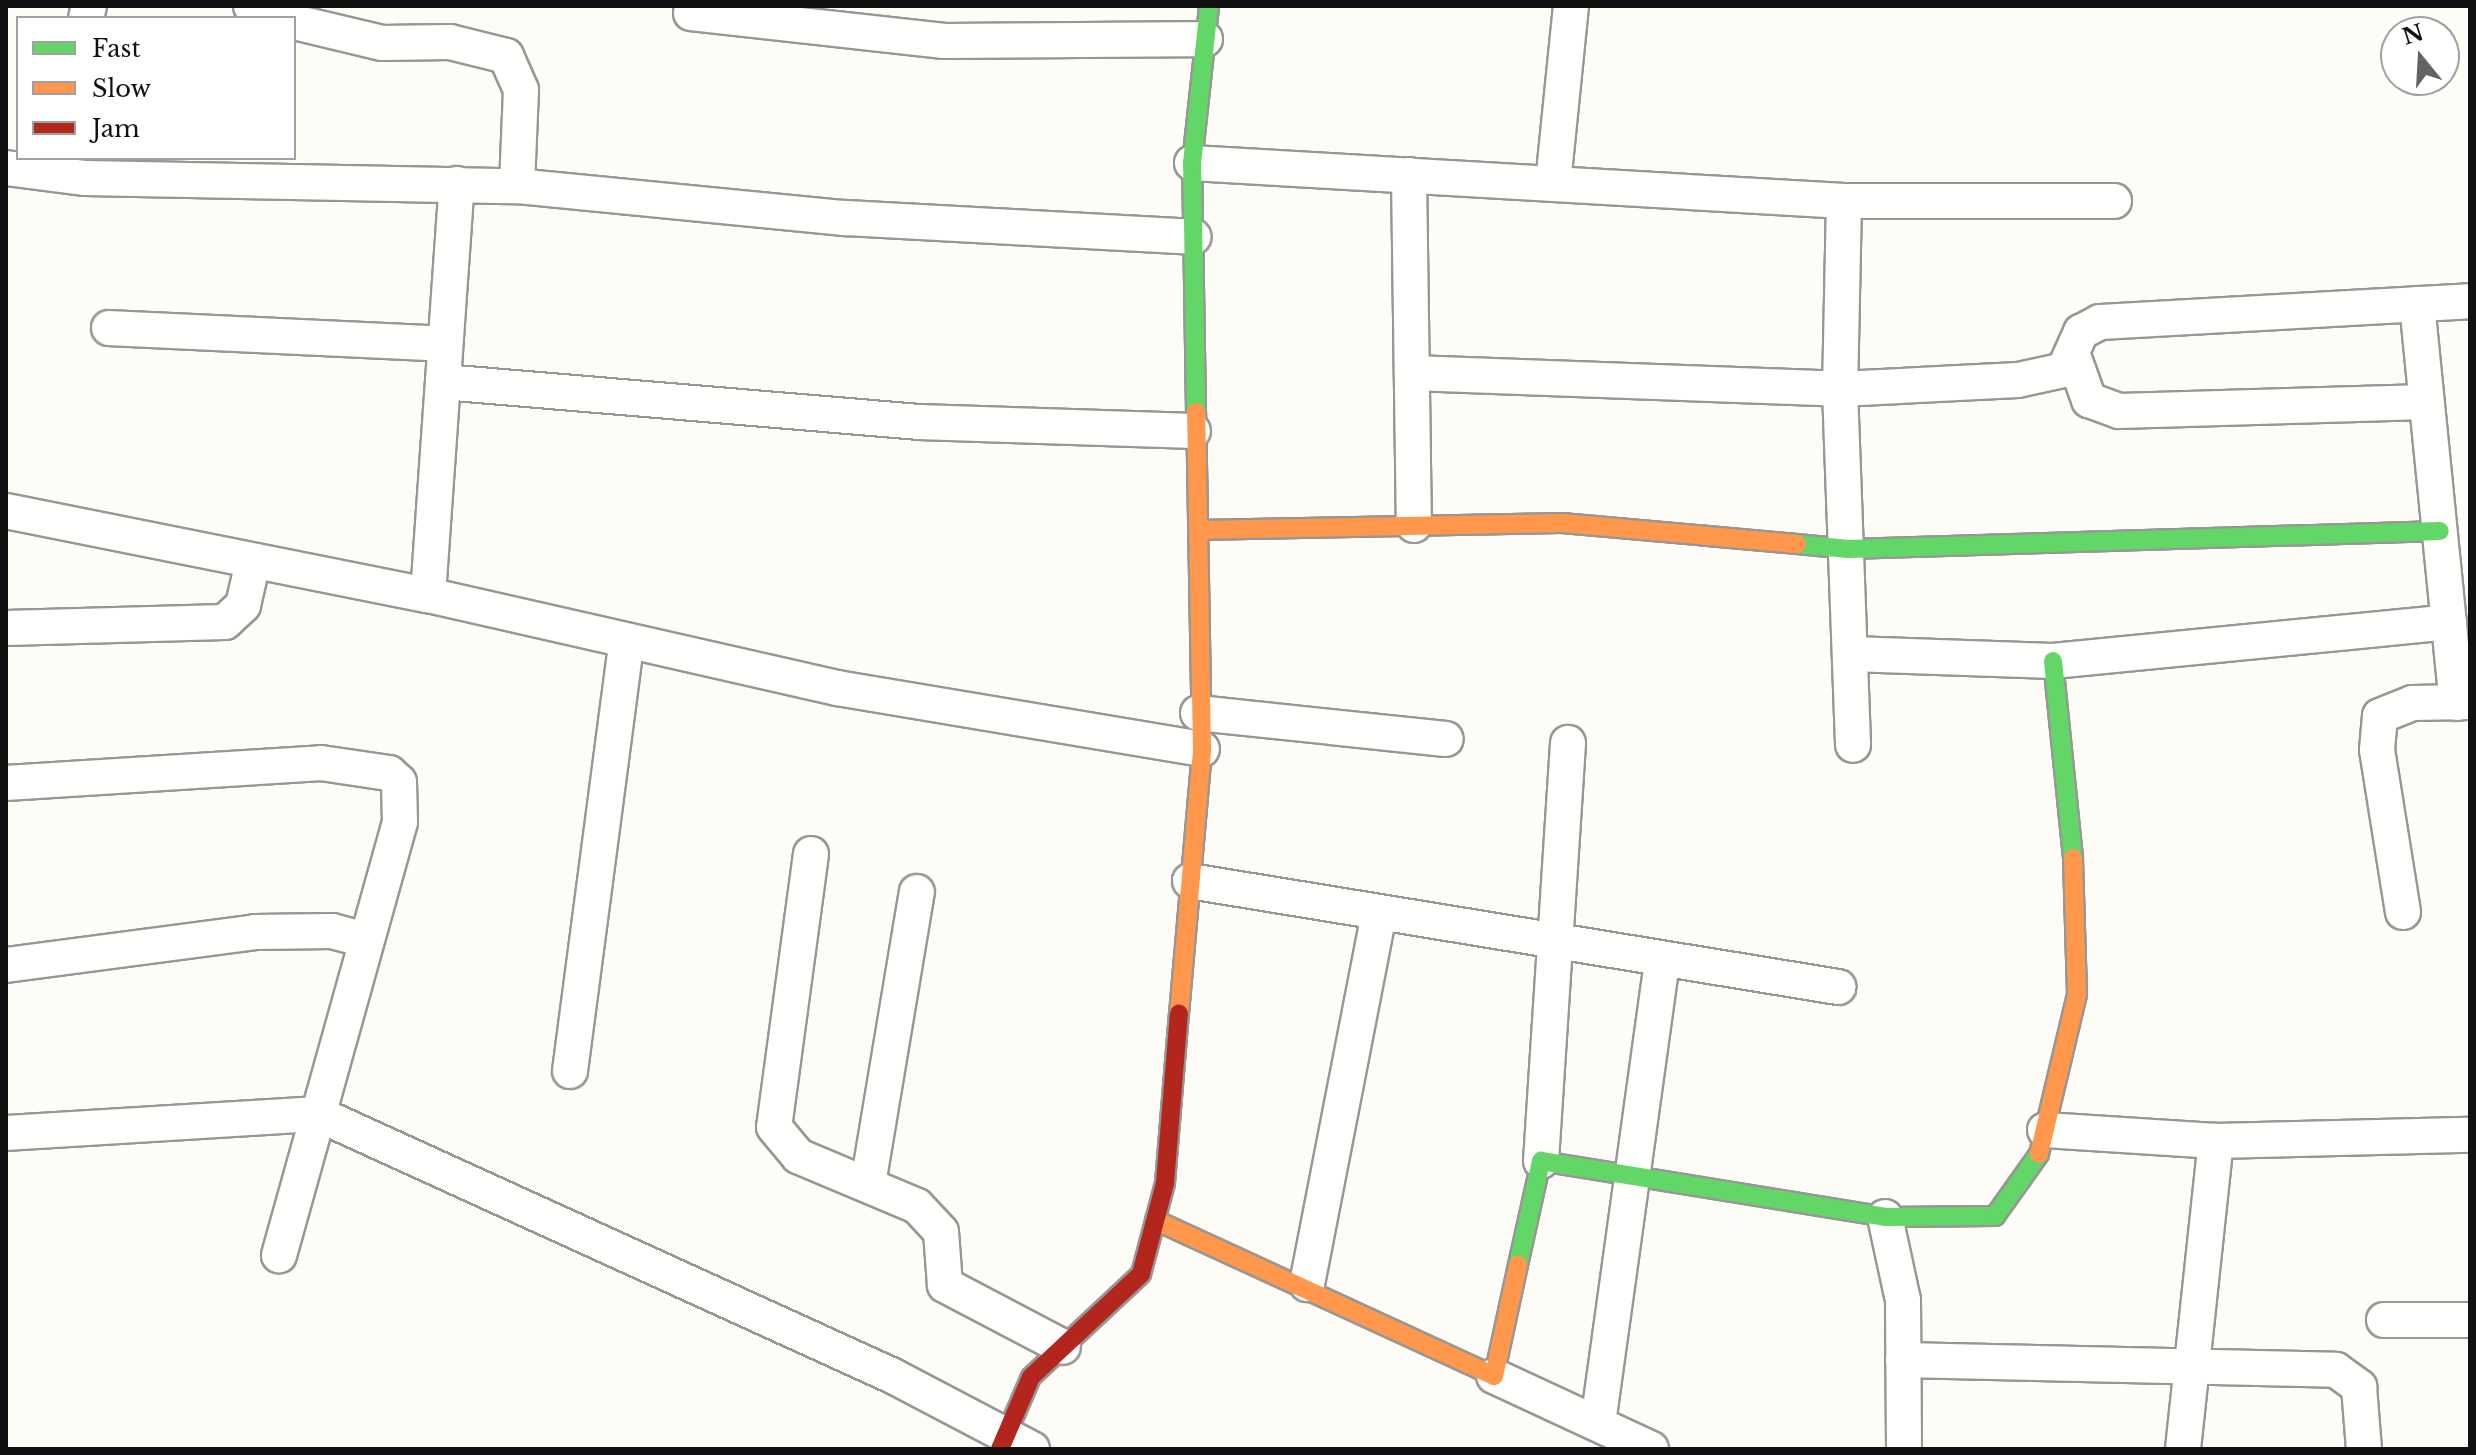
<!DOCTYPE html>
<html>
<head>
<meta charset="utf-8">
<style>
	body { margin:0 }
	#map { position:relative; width:2476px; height:1455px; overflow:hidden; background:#fdfcf7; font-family:"Libre Baskerville",serif }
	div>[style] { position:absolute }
	.roads { filter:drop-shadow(2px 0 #979795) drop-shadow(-2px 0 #979795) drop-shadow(0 2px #979795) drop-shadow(0 -2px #979795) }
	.street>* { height:34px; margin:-17px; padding:0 17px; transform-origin:17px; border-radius:17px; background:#fffffe }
	.fast>* { height:18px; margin:-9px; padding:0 9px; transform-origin:9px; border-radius:9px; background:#63d668 }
	.slow>* { height:18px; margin:-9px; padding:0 9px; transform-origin:9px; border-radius:9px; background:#ff974d }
	.jam>* { height:18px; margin:-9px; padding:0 9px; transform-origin:9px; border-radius:9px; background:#b3261e }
	span { translate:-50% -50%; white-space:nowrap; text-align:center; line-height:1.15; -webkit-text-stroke:8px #fff; paint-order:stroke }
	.frame { position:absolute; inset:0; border:8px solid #111; pointer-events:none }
	.legend { position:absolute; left:16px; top:16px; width:280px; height:144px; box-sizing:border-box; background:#fff; border:2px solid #a0a0a0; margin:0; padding:10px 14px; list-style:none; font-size:24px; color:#111 }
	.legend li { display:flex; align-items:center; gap:16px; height:40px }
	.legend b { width:40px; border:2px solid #a0a0a0 }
	.north { position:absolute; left:2380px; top:16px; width:80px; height:80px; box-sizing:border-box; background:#fff; border:2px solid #a0a0a0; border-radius:50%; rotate:342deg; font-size:22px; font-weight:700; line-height:32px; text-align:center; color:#111 }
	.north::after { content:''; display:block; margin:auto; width:28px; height:36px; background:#646362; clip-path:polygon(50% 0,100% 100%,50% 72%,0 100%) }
</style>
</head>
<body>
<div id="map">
	<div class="roads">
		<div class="street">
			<i style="left:251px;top:6px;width:35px;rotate:20deg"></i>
			<i style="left:691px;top:13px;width:255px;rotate:6.3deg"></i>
			<i style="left:944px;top:41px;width:261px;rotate:-0.4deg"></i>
			<i style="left:86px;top:18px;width:12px;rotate:-76deg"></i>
			<i style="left:294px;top:22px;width:90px;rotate:13.4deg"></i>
			<i style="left:382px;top:43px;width:68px;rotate:-0.8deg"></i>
			<i style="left:450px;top:42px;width:58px;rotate:14deg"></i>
			<i style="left:506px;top:56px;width:37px;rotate:66deg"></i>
			<i style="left:521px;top:90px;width:96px;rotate:92.4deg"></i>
			<i style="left:1192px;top:163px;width:653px;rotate:3.34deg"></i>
			<i style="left:1844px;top:201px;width:270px"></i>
			<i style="left:6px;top:168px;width:80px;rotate:7.2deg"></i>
			<i style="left:85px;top:178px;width:432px;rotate:1.1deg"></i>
			<i style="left:517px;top:186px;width:330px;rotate:5.6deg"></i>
			<i style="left:845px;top:218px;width:349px;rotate:3.1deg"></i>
			<i style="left:1409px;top:175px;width:350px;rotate:89.2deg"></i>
			<i style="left:1553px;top:183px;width:178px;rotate:-84.2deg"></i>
			<i style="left:1844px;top:201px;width:188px;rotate:91.2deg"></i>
			<i style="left:1840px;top:389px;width:356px;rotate:87.9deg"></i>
			<i style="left:2417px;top:304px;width:401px;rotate:84.3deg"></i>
			<i style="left:109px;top:328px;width:334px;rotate:2.7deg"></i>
			<i style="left:2074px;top:358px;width:45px;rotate:70.3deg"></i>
			<i style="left:2089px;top:400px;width:32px;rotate:20deg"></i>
			<i style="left:2119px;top:411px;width:307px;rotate:-1.7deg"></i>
			<i style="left:1412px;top:373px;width:428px;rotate:2.1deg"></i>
			<i style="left:1840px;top:389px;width:178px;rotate:-2.9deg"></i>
			<i style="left:2018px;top:380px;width:47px;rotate:-12.3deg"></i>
			<i style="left:2064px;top:370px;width:42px;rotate:-65.9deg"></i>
			<i style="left:2081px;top:332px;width:21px;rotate:-28deg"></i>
			<i style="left:2100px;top:322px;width:371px;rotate:-3.2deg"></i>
			<i style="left:443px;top:382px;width:479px;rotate:4.8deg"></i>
			<i style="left:920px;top:422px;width:273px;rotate:1.9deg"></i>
			<i style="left:6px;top:511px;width:430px;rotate:11.3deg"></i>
			<i style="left:428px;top:595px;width:419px;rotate:12.8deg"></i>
			<i style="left:837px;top:688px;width:370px;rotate:9.5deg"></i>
			<i style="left:428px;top:595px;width:412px;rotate:-86deg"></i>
			<i style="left:6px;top:628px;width:219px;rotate:-1.6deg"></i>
			<i style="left:225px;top:622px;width:25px;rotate:-43deg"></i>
			<i style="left:243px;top:605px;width:44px;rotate:-76.9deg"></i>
			<i style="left:1851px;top:654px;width:202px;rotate:2deg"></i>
			<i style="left:2053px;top:661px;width:398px;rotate:-5.6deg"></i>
			<i style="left:1198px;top:713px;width:249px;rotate:6deg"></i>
			<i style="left:6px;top:783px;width:316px;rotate:-3.6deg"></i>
			<i style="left:321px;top:763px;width:69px;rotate:8.4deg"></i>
			<i style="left:389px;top:773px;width:13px;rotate:42deg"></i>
			<i style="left:399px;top:782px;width:40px;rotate:88.6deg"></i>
			<i style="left:400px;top:822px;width:450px;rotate:105.6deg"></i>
			<i style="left:811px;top:854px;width:275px;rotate:97.7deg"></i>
			<i style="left:774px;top:1127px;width:38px;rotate:50deg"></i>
			<i style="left:798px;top:1156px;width:129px;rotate:22.8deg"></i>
			<i style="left:917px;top:1206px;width:35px;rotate:47deg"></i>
			<i style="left:941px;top:1232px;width:53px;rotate:85.7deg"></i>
			<i style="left:945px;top:1285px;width:133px;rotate:27.7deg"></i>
			<i style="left:1190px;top:881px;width:657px;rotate:9.29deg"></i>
			<i style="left:2403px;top:912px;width:164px;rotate:-99.1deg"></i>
			<i style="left:2377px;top:750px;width:34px;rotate:-85deg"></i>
			<i style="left:2380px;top:716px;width:35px;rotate:-22deg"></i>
			<i style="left:2412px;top:703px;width:58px;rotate:-1deg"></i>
			<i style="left:6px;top:965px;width:251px;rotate:-7.5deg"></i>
			<i style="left:255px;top:932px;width:77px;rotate:-0.7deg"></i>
			<i style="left:332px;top:931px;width:35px;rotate:15deg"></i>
			<i style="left:570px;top:1071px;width:431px;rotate:-82.5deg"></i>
			<i style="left:2045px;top:1130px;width:171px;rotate:3.7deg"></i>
			<i style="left:2216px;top:1141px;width:254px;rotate:-1.4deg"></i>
			<i style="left:6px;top:1133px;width:313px;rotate:-3.5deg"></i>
			<i style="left:318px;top:1114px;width:632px;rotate:24.5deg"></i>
			<i style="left:893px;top:1376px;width:157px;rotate:27.7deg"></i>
			<i style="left:1541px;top:1161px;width:419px;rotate:-86.3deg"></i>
			<i style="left:868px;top:1184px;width:296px;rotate:-80.5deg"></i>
			<i style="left:1885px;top:1217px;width:85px;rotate:77.8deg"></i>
			<i style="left:1903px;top:1300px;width:149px;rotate:89.6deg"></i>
			<i style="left:1307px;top:1284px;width:378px;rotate:-79deg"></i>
			<i style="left:2384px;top:1320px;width:86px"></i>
			<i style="left:1903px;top:1360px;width:433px;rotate:1.3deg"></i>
			<i style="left:2336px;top:1370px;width:29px;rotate:36deg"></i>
			<i style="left:2359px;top:1387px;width:62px;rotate:85.4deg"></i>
			<i style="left:1494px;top:1376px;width:173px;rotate:24.9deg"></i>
			<i style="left:1598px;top:1423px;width:468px;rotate:-82.1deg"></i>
			<i style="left:2183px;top:1449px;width:310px;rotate:-83.9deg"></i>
		</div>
		<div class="fast">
			<i style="left:1196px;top:412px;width:249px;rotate:-90.9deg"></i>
			<i style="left:1192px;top:163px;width:158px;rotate:-83.8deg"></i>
			<i style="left:1797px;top:544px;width:52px;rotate:5.5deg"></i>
			<i style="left:1849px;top:549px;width:591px;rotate:-1.74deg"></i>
			<i style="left:2053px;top:661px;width:198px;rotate:84.2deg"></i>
			<i style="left:1518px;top:1265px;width:107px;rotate:-77.5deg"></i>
			<i style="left:1541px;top:1161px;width:349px;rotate:9.2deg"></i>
			<i style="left:1885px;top:1217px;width:110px;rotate:-0.5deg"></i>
			<i style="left:1995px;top:1216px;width:76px;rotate:-54.6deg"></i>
		</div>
		<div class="slow">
			<i style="left:1198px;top:530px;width:364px;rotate:-1.1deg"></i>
			<i style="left:1562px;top:523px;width:236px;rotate:5.1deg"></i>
			<i style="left:1179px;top:1014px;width:266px;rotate:-85deg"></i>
			<i style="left:1202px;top:749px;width:337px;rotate:-91deg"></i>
			<i style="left:2039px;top:1154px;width:164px;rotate:-76.6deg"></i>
			<i style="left:2077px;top:994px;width:136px;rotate:-91.7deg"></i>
			<i style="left:1155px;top:1220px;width:373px;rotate:24.7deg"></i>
			<i style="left:1494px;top:1376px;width:114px;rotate:-77.8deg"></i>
		</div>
		<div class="jam">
			<i style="left:1000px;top:1449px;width:78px;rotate:-66.7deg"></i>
			<i style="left:1031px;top:1377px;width:151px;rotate:-43.1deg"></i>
			<i style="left:1141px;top:1274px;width:94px;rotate:-75.2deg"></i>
			<i style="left:1165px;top:1183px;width:170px;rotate:-85.3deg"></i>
		</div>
	</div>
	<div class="frame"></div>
	<ul class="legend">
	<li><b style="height:10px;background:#63d668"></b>Fast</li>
	<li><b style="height:10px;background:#ff974d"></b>Slow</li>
	<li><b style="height:10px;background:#b3261e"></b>Jam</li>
	</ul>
	<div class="north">N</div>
</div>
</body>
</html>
